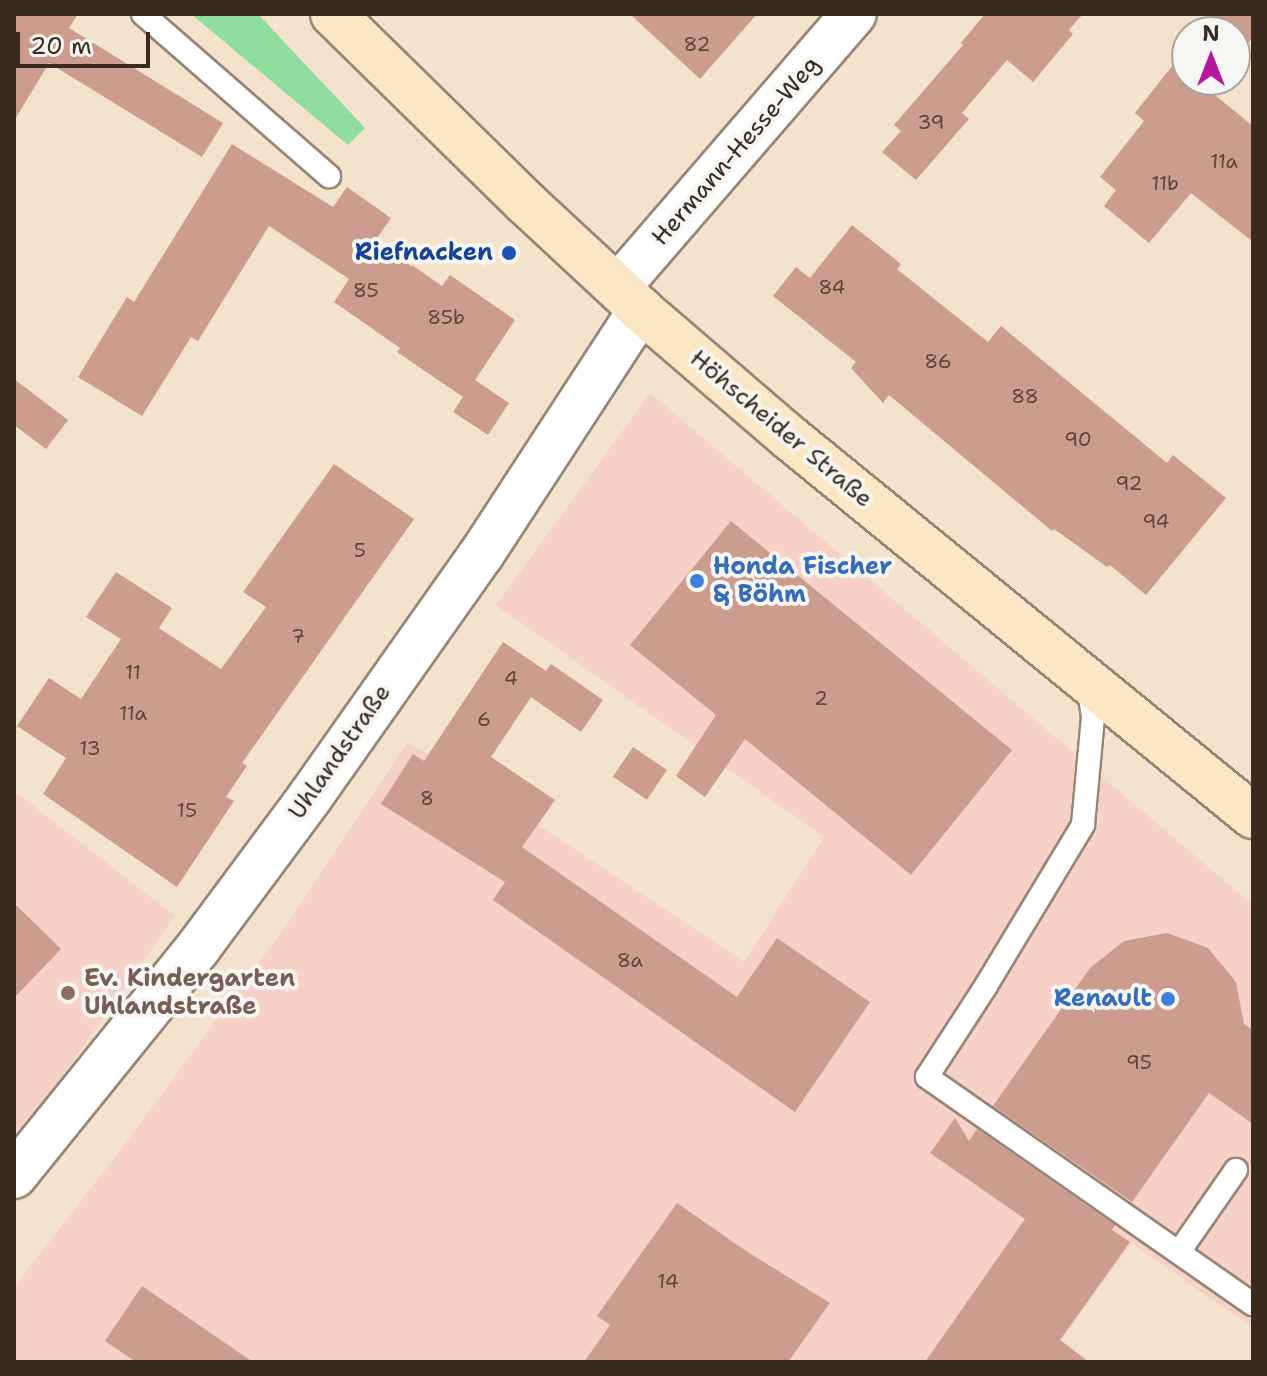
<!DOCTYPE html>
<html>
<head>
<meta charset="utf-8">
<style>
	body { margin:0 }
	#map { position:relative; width:1267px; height:1376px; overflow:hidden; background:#f3e3cd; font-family:"Shantell Sans",sans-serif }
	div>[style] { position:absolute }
	.built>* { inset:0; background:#f7d1c8 }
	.green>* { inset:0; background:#90de9d }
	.building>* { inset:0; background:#cc9d8e; transform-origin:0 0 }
	.roads { filter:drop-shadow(2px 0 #978676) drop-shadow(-2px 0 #978676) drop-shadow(0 2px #978676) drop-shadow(0 -2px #978676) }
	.lane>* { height:22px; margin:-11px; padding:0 11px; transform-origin:11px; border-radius:11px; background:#fff }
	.street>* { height:44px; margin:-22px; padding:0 22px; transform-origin:22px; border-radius:22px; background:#fff }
	.secondary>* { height:44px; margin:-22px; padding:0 22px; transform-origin:22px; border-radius:22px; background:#fbe7c3 }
	.dots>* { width:22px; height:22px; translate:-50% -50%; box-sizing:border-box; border:4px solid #f6f6f2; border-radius:50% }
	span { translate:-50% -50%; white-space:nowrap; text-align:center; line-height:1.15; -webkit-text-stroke:8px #f6f6f2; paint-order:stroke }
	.number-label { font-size:20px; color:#5f473a }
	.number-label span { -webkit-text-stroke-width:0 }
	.street-label { font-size:24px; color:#3b2a1e }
	.transit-label { font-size:24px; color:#164399; font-weight:700 }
	.right { translate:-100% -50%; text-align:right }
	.shop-label { font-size:24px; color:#366cbe; font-weight:700 }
	.left { translate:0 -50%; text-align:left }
	.education-label { font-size:24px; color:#785e54; font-weight:700 }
	.frame { position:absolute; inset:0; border:16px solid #3b2a1e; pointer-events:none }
	.north { position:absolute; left:1171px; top:16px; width:80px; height:80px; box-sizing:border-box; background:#f6f6f2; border:2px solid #aba49d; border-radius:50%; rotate:0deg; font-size:22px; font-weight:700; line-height:32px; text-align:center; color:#3b2a1e }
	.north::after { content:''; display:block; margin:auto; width:28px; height:36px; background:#b5179e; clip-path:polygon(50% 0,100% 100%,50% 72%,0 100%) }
	.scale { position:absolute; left:16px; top:32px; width:134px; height:36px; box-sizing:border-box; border:4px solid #3b2a1e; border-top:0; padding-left:10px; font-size:24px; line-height:28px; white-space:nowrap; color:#3b2a1e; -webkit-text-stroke:6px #f6f6f2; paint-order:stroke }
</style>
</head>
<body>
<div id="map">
	<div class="built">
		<i style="clip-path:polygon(650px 393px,1253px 905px,1253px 1327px,1131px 1243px,1061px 1340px,1072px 1349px,1063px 1362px,14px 1362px,14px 1287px,119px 1152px,287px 924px,407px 742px,472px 781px,744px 962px,824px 837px,496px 605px)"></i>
		<i style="clip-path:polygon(14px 791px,175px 916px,50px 1094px,14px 1134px)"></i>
	</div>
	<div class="green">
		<i style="clip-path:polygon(191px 14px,258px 14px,365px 128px,348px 145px)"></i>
	</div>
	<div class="building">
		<i style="clip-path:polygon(14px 14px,78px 14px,69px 28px,223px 123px,202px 157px,49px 63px,14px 121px)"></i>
		<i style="clip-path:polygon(630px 14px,757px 14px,700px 79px)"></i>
		<i style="clip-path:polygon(985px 14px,1083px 14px,1069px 30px,1073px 34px,1033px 82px,1007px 60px,962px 113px,969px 119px,916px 180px,882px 152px,901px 131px,894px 125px,963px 45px,961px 43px)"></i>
		<i style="clip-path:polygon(1213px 14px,1253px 14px,1253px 37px,1235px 59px,1235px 32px,1199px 32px)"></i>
		<i style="clip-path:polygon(1187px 47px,1187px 80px,1219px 80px,1210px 91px,1253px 126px,1253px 242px,1191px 193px,1149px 243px,1104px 206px,1116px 190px,1100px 177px,1144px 121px,1135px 113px)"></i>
		<i style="clip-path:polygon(232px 144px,333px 207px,347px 187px,391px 218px,376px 240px,442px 286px,450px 275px,515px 320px,475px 380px,509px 403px,488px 435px,453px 412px,474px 380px,463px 397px,397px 352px,400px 348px,334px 302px,349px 279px,269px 226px,198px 341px,191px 337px,142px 416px,78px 377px,127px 297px,134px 302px)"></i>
		<i style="clip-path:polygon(852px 225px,901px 264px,897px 269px,988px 342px,1001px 326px,1167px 463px,1173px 455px,1226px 498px,1146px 595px,1110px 565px,1107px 567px,1054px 529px,1052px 531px,889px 395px,883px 403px,851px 368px,856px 362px,773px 296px,796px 267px,810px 278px)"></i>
		<i style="clip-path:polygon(14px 379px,68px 420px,46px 449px,14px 425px)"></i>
		<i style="clip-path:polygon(334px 464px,414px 519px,242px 763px,247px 766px,226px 797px,234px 801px,177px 887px,43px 794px,66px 758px,17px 726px,49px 678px,81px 699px,121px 639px,86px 617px,116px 572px,172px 608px,159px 628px,221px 669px,266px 607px,243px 592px)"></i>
		<i style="clip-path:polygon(731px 521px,1012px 750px,911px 875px,745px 739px,705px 797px,676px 776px,716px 715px,630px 645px)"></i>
		<i style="clip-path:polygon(503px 642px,546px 671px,551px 664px,603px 700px,581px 732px,531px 697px,491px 757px,555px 800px,522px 847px,737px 997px,777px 938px,870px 1002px,795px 1112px,493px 900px,505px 882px,381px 804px,413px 754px,424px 761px)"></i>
		<i style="left:633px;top:747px;width:41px;height:36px;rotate:34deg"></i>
		<i style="clip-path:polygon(14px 903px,61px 949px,14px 998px)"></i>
		<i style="clip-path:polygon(1167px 933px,1208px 948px,1236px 982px,1244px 1024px,1253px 1030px,1253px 1124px,1209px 1093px,1132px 1202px,993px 1106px,1090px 968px,1124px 941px)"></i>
		<i style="clip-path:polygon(955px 1118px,969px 1141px,977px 1129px,1115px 1225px,1112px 1230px,1130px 1242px,1060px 1340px,1089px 1362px,925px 1362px,1025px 1219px,930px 1153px)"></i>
		<i style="clip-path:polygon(677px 1203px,746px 1251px,830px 1303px,788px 1362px,584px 1362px,610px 1325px,597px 1316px)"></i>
		<i style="clip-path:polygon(142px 1286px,253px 1362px,136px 1362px,105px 1341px)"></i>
	</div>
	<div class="roads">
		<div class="lane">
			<i style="left:143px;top:14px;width:247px;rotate:41.1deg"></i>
			<i style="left:1088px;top:685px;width:32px;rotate:81deg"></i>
			<i style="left:1093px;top:717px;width:108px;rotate:95.3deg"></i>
			<i style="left:1083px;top:825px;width:188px;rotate:121.1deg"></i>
			<i style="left:986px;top:986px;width:108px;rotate:123deg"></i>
			<i style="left:927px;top:1077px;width:397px;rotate:34.9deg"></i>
			<i style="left:1179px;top:1252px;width:100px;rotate:-55.2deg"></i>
		</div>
		<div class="street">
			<i style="left:618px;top:287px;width:361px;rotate:-49.2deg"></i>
			<i style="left:14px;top:1176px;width:293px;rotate:-51.1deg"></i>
			<i style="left:198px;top:948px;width:188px;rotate:-53.4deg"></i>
			<i style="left:310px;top:797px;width:296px;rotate:-54.8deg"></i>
			<i style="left:481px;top:555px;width:293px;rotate:-56.9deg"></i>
		</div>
		<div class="secondary">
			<i style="left:333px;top:14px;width:270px;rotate:44.4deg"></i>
			<i style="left:526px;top:203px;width:157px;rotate:42.9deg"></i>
			<i style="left:641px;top:310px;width:196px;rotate:40.7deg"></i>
			<i style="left:790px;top:438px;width:598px;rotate:39.23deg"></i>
		</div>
	</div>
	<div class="dots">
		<i style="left:509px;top:253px;background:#1a4fb4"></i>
		<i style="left:697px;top:581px;background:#3f7fe0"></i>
		<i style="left:68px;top:993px;background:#8d6e63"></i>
		<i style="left:1168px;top:999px;background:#3f7fe0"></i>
	</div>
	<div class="number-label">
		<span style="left:697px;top:44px">82</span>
		<span style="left:931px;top:122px">39</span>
		<span style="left:1224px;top:161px">11a</span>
		<span style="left:1165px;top:183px">11b</span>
		<span style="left:832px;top:287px">84</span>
		<span style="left:366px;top:290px">85</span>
		<span style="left:446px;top:317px">85b</span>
		<span style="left:938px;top:361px">86</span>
		<span style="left:1025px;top:396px">88</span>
		<span style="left:1078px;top:439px">90</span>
		<span style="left:1129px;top:483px">92</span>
		<span style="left:1156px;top:521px">94</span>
		<span style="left:360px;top:550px">5</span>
		<span style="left:298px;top:636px">7</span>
		<span style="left:133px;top:672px">11</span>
		<span style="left:511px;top:678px">4</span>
		<span style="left:821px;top:698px">2</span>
		<span style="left:133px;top:713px">11a</span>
		<span style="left:484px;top:719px">6</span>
		<span style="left:90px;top:748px">13</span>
		<span style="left:427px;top:798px">8</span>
		<span style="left:187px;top:810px">15</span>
		<span style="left:630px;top:960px">8a</span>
		<span style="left:1139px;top:1062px">95</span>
		<span style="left:668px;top:1281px">14</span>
	</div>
	<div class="street-label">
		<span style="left:736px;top:151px;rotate:-49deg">Hermann-Hesse-Weg</span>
		<span style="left:781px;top:429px;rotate:40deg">Höhscheider Straße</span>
		<span style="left:340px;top:752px;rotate:-55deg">Uhlandstraße</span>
	</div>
	<div class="transit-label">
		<span class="right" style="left:493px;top:253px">Riefnacken</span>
	</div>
	<div class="shop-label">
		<span class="left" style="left:713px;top:581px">Honda Fischer<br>&amp; Böhm</span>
		<span class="right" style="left:1152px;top:999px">Renault</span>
	</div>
	<div class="education-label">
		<span class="left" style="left:84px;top:993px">Ev. Kindergarten<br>Uhlandstraße</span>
	</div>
	<div class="frame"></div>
	<div class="north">N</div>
	<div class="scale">20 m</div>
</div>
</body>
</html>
